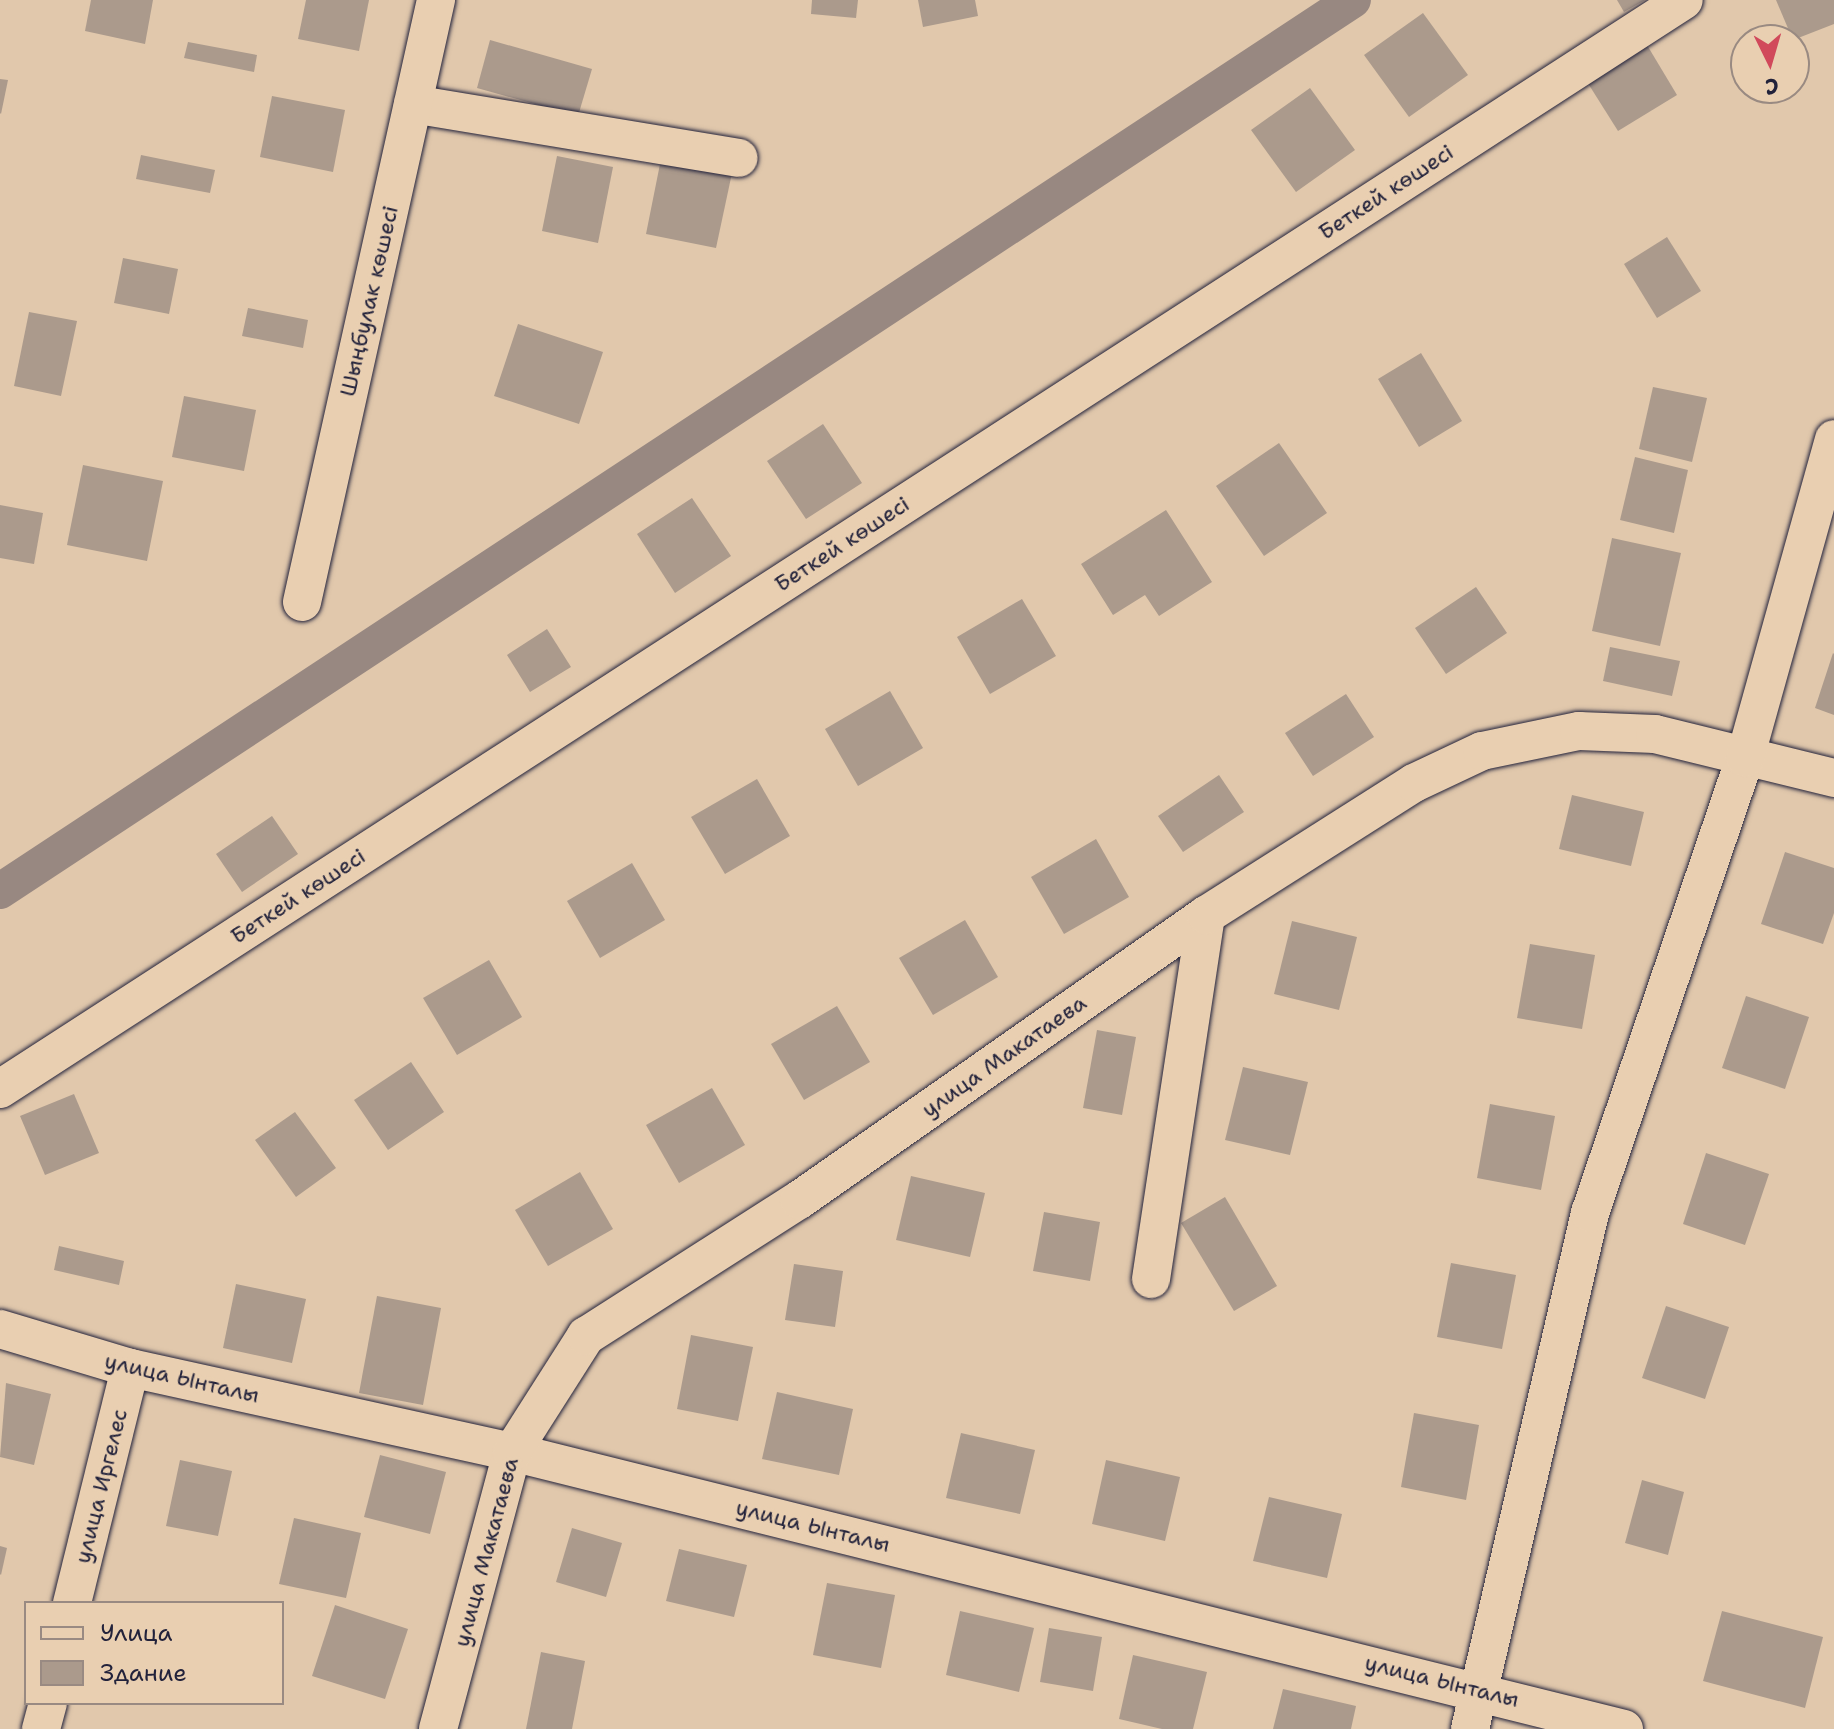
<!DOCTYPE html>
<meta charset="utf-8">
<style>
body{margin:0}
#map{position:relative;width:1834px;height:1729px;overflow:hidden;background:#e1c8ac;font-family:"Shantell Sans",sans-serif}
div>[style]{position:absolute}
.canal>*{height:36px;margin:-18px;padding:0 18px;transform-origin:18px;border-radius:18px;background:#988881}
.building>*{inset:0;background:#ab9a8c}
.roads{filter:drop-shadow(0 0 2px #22223b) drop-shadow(0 0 2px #22223b)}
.street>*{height:38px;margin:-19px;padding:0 19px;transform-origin:19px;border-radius:19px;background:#e9cfb1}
span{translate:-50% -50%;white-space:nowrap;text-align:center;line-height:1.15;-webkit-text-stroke:7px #e9cfb1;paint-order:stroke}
.street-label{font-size:22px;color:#22223b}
.legend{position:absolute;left:24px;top:1601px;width:260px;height:104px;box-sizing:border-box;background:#e9cfb1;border:2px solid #998a82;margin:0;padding:10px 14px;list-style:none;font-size:24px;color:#22223b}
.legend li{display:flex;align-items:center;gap:16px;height:40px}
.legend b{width:40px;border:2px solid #998a82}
.north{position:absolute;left:1730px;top:24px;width:80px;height:80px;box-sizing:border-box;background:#e9cfb1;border:2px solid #998a82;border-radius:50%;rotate:175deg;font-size:22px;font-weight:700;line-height:32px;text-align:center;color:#22223b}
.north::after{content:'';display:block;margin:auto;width:28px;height:36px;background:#d1495b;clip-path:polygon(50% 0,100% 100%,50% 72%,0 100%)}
</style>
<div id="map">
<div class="canal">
<i style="left:0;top:891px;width:1620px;rotate:-33.37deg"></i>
</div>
<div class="building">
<i style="clip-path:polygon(91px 0,153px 0,145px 44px,85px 31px)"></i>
<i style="clip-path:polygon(306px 0,369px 0,359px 51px,298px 39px)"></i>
<i style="clip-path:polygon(812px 0,858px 0,856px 18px,811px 14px)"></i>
<i style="clip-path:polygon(918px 0,975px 0,978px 16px,923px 27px)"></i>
<i style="clip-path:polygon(1617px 0,1645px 0,1624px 12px)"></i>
<i style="clip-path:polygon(1776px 0,1834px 0,1834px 24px,1793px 40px)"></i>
<i style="clip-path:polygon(1423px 13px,1468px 75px,1409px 117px,1364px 55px)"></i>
<i style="clip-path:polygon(490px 40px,592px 69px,578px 116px,477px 88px)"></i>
<i style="clip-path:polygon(1644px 40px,1677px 95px,1618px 131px,1584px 77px)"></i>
<i style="clip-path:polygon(188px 42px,257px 55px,254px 72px,184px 58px)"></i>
<i style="clip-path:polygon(0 79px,8px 80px,1px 114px,0 113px)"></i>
<i style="clip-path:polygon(1310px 88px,1355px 150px,1296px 192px,1251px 130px)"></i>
<i style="clip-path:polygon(272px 96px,345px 110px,333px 172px,260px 157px)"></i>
<i style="clip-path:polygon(141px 155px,215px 170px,210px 193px,136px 179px)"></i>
<i style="clip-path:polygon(557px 156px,613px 167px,598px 243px,542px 231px)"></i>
<i style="clip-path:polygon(661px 159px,732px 173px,716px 248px,646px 234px)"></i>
<i style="clip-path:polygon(1667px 237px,1701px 291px,1657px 318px,1624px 264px)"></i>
<i style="clip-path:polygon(123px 258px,178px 269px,169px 314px,114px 303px)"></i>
<i style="clip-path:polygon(248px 308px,308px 320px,303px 348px,242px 336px)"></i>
<i style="clip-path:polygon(29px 312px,77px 321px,61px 396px,14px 386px)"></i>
<i style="clip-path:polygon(518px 324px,603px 352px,579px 424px,494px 396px)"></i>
<i style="clip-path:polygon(1421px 353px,1462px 421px,1419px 447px,1378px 379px)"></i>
<i style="clip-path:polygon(1653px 387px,1707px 398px,1692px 462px,1639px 449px)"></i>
<i style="clip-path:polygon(184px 396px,256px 410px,244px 471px,172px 457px)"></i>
<i style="clip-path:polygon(823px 424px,862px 483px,806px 519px,767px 461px)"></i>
<i style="clip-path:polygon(1279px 443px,1327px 513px,1264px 556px,1216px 486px)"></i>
<i style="clip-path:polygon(1635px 457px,1688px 470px,1674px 533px,1620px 520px)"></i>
<i style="clip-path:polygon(83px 465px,163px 481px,147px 561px,67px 545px)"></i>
<i style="clip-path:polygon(692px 498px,731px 556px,675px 593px,637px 534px)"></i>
<i style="clip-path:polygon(0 505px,43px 513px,34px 564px,0 558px)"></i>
<i style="clip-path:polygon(1166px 510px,1212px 582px,1159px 616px,1145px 595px,1113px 615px,1081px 564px)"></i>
<i style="clip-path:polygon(1612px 538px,1681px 553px,1660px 646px,1592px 631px)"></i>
<i style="clip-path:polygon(1476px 587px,1507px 633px,1446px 674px,1415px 628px)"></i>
<i style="clip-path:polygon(1022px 599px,1056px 656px,990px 694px,957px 637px)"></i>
<i style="clip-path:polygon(547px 629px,571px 667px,530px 692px,507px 655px)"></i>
<i style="clip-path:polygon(1610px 647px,1680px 661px,1672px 696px,1603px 681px)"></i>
<i style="clip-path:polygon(1833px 653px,1834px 654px,1834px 715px,1815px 708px)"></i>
<i style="clip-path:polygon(890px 691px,923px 748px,858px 786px,825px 729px)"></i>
<i style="clip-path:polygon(1346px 694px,1374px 737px,1313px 776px,1285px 733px)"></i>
<i style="clip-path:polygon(1219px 775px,1244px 812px,1183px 852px,1158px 816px)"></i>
<i style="clip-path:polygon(757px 779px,790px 836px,725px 874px,691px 817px)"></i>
<i style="clip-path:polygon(1572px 795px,1644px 812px,1631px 866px,1559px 849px)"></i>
<i style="clip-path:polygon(272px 816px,298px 854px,242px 892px,216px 854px)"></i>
<i style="clip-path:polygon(1096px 839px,1129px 897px,1064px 934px,1031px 877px)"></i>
<i style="clip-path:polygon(1785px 852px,1834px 868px,1834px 913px,1823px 944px,1761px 924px)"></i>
<i style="clip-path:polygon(632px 863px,665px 920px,600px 958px,567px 901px)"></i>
<i style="clip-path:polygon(965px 920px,998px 977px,933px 1015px,899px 958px)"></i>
<i style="clip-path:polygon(1292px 921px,1357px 937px,1339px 1010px,1274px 994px)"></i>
<i style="clip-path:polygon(1530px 944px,1595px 955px,1582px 1029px,1517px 1018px)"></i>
<i style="clip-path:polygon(489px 960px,522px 1017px,457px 1055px,423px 998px)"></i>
<i style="clip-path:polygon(1746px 996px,1809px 1017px,1785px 1089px,1722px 1068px)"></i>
<i style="clip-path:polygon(837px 1006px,870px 1062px,804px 1100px,771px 1044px)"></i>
<i style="clip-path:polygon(1097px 1030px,1136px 1037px,1122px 1115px,1083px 1108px)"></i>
<i style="clip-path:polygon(411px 1062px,444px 1112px,388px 1150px,354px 1100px)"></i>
<i style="clip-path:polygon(1243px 1067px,1308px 1082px,1290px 1155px,1225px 1140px)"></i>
<i style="clip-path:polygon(712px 1088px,745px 1145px,679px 1183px,646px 1125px)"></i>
<i style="clip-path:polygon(74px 1094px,99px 1153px,45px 1175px,20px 1116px)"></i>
<i style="clip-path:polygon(1490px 1104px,1555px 1116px,1541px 1190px,1477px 1178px)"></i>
<i style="clip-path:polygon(295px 1112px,336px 1168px,296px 1197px,255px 1140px)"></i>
<i style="clip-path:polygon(1706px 1153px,1769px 1174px,1745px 1245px,1683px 1224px)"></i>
<i style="clip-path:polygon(580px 1172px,613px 1229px,548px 1266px,515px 1210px)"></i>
<i style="clip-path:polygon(911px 1176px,985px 1193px,970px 1257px,896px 1240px)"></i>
<i style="clip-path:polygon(1225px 1197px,1277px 1286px,1234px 1311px,1181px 1223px)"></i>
<i style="clip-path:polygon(1044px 1212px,1100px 1222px,1090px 1281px,1033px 1271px)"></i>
<i style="clip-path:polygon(59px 1246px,124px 1261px,119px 1285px,54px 1270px)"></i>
<i style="clip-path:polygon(1451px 1263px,1516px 1275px,1502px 1349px,1437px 1337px)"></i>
<i style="clip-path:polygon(794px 1264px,843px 1271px,835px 1327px,785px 1320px)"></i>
<i style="clip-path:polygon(236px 1284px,306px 1299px,292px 1363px,223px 1348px)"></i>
<i style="clip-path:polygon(377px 1296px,441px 1308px,423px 1405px,359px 1393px)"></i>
<i style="clip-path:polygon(1666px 1306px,1729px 1327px,1705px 1399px,1642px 1378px)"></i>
<i style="clip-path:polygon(691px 1335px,753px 1347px,738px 1421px,677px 1409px)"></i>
<i style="clip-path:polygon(6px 1383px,51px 1394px,34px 1465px,0 1457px)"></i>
<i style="clip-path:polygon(777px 1392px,853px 1409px,839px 1475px,762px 1459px)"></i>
<i style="clip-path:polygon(1414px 1413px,1479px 1425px,1466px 1500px,1401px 1487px)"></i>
<i style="clip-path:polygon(961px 1433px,1035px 1450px,1020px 1514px,946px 1498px)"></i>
<i style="clip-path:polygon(380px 1455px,446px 1472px,430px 1534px,364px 1517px)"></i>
<i style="clip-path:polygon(180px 1460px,232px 1471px,218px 1536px,166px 1526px)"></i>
<i style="clip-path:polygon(1106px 1460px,1180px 1477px,1165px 1541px,1092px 1524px)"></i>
<i style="clip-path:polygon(1642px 1480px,1684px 1492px,1668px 1555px,1625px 1543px)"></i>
<i style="clip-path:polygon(1269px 1497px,1342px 1514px,1327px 1578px,1253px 1561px)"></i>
<i style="clip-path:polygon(294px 1518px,361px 1533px,346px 1598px,279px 1584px)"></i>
<i style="clip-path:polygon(572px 1528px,622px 1543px,606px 1597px,556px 1582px)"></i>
<i style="clip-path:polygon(0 1546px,7px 1548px,1px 1575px,0 1574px)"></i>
<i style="clip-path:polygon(679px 1549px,747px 1565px,734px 1617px,666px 1601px)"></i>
<i style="clip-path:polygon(827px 1583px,895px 1595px,881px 1668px,813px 1655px)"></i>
<i style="clip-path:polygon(335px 1605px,408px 1629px,385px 1699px,312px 1676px)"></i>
<i style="clip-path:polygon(960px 1611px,1034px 1628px,1019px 1692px,946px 1675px)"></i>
<i style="clip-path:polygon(1722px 1611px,1823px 1637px,1805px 1708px,1703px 1681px)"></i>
<i style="clip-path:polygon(1049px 1628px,1102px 1637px,1093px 1691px,1040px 1682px)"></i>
<i style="clip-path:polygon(541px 1652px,585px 1661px,572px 1729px,526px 1729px)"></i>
<i style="clip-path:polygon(1133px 1655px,1207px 1672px,1193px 1729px,1162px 1729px,1119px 1719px)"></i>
<i style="clip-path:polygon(1283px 1689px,1356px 1706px,1351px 1729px,1273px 1729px)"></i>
</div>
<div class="roads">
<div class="street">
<i style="left:413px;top:104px;width:330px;rotate:9.4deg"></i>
<i style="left:302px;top:602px;width:617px;rotate:-77.45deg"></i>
<i style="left:0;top:1089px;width:2005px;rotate:-32.89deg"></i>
<i style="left:1151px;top:1279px;width:368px;rotate:-81.4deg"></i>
<i style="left:0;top:1329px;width:136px;rotate:16.7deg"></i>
<i style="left:130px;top:1368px;width:391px;rotate:12.4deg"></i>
<i style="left:512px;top:1452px;width:1146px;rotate:13.99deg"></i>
<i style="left:72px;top:1603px;width:242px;rotate:-76.1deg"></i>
<i style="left:41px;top:1729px;width:27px;rotate:-75deg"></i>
<i style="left:438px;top:1729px;width:287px;rotate:-75deg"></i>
<i style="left:512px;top:1452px;width:138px;rotate:-57.5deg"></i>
<i style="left:586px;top:1336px;width:253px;rotate:-32.6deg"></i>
<i style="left:799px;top:1200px;width:497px;rotate:-35deg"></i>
<i style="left:1206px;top:915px;width:246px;rotate:-32.4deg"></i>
<i style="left:1414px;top:783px;width:75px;rotate:-25.2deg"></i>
<i style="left:1482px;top:751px;width:99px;rotate:-11.7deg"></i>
<i style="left:1579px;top:731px;width:76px;rotate:2.3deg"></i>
<i style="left:1655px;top:734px;width:184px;rotate:13.8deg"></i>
<i style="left:1470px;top:1729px;width:530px;rotate:-76.91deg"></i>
<i style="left:1590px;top:1213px;width:481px;rotate:-71.2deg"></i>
<i style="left:1745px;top:758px;width:331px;rotate:-74.4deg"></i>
</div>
</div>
<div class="street-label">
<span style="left:1386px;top:192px;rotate:-33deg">Беткей көшесі</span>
<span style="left:369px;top:301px;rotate:-77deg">Шыңбулак көшесі</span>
<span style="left:842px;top:544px;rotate:-33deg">Беткей көшесі</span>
<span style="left:298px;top:896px;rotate:-33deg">Беткей көшесі</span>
<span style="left:1004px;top:1056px;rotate:-35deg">улица Макатаева</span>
<span style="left:182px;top:1378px;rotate:13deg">улица Ынталы</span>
<span style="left:101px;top:1486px;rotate:-76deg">улица Иргелес</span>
<span style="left:813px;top:1526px;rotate:14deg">улица Ынталы</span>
<span style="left:486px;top:1552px;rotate:-75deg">улица Макатаева</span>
<span style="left:1442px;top:1681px;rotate:14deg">улица Ынталы</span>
</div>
<ul class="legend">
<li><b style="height:10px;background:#e9cfb1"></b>Улица</li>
<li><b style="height:22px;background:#ab9a8c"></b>Здание</li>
</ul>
<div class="north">С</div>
</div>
